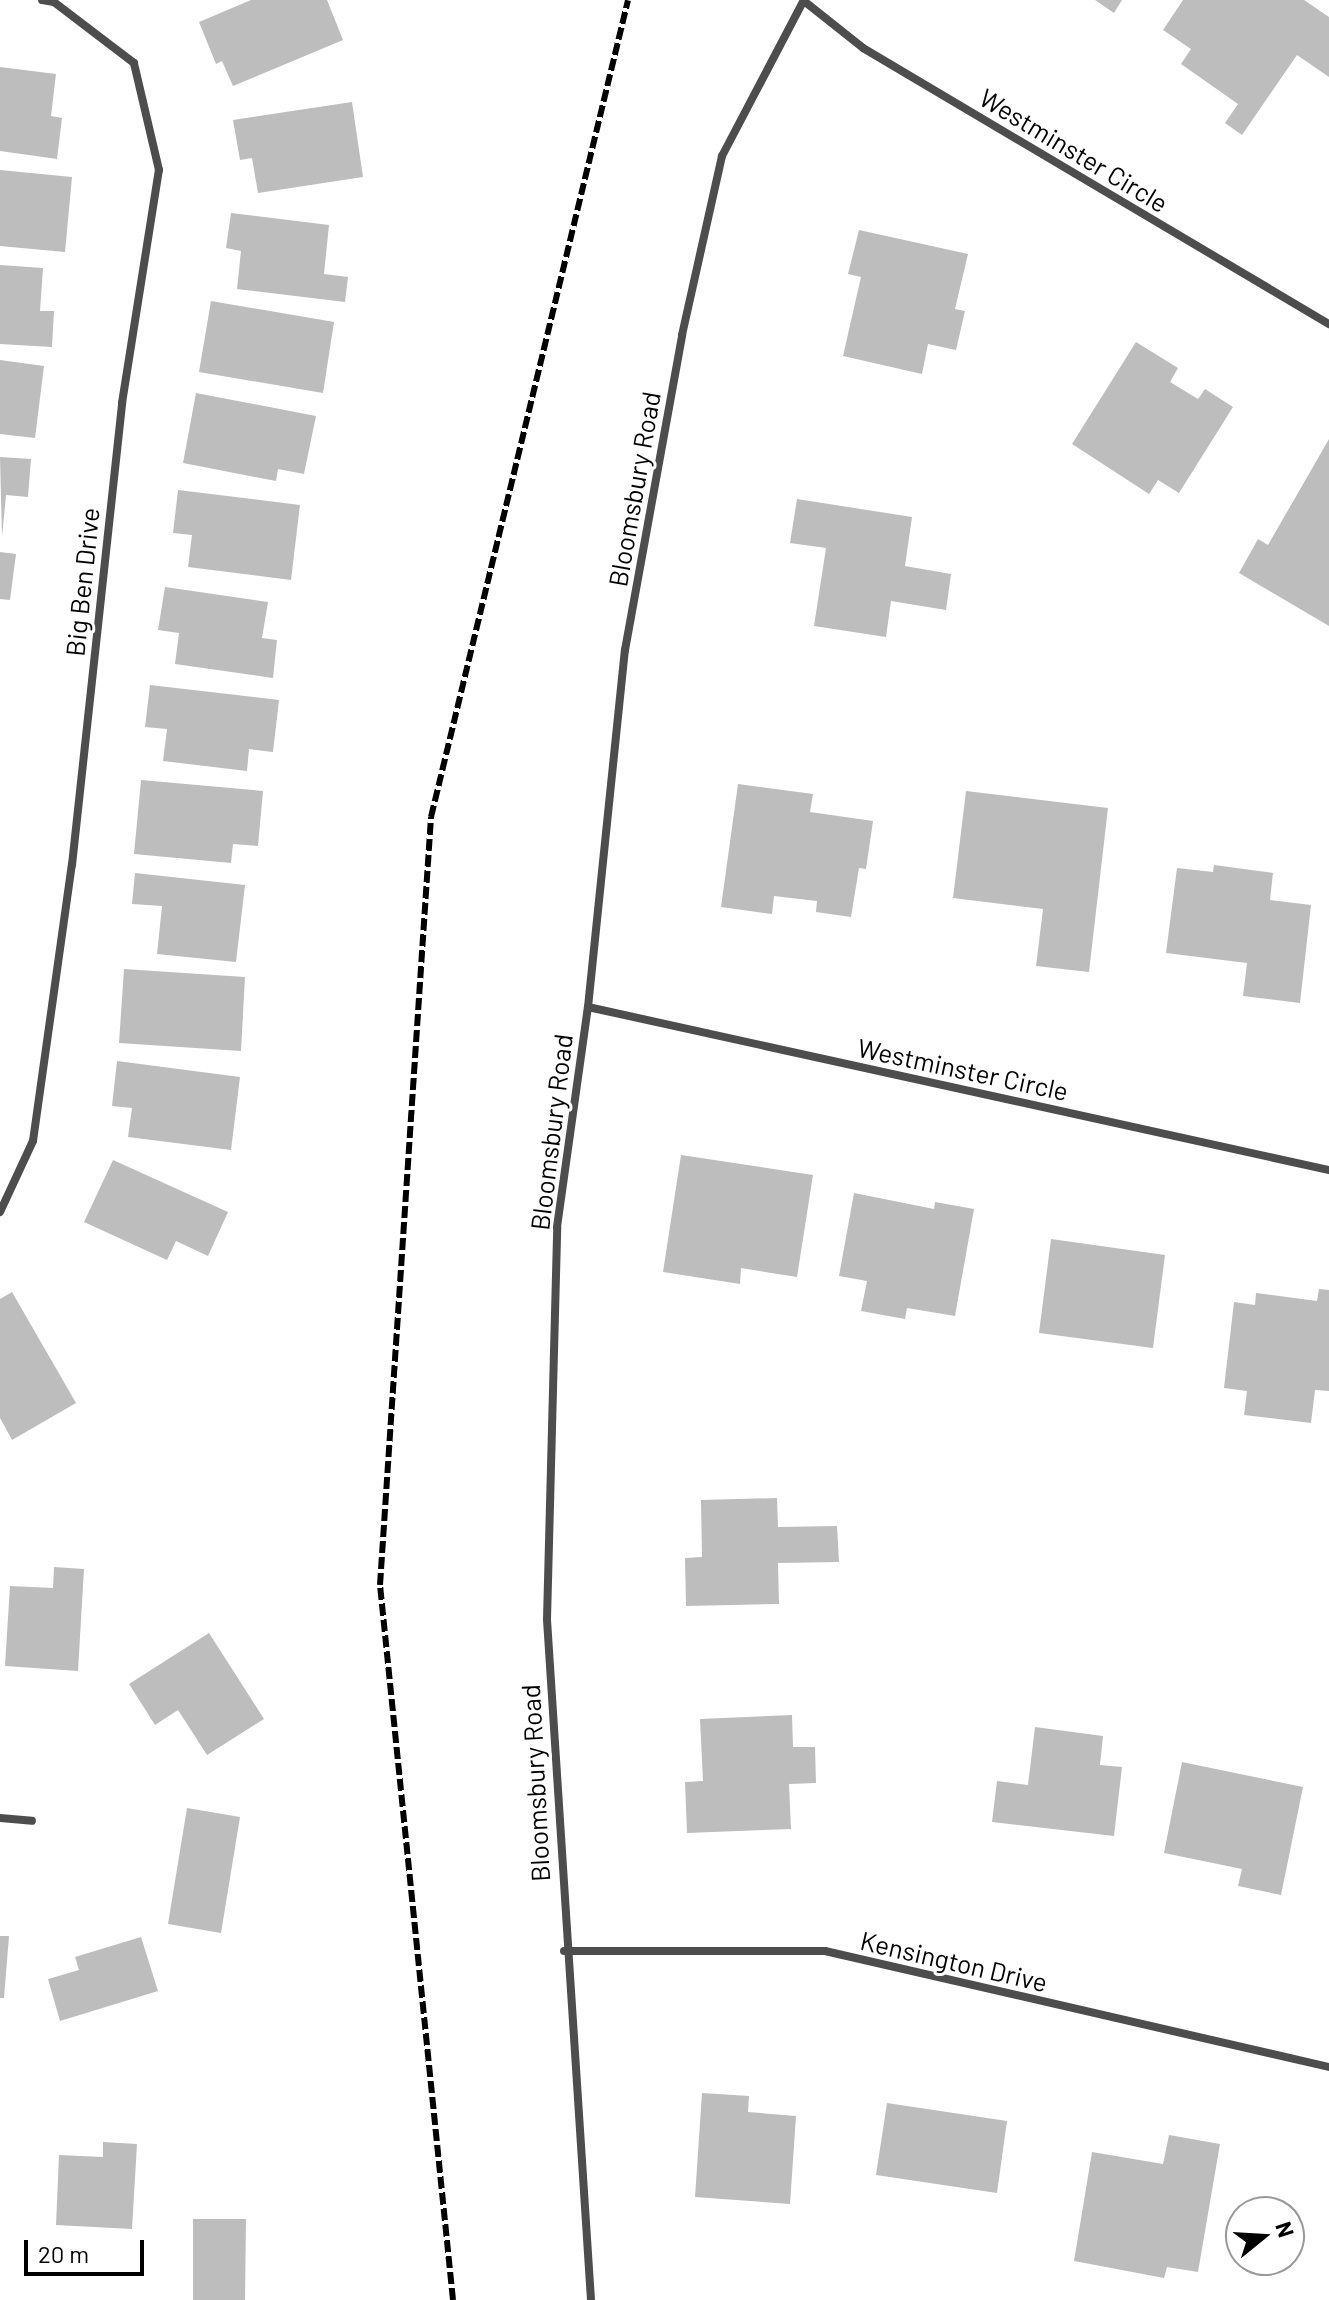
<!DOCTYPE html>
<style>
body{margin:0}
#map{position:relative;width:1329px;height:2300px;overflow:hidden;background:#fff;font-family:Barlow,sans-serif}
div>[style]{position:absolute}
.building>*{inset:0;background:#bdbdbd}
.minor>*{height:8px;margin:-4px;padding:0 4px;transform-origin:4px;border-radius:4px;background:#4d4d4d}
.rail>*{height:6px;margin-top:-3px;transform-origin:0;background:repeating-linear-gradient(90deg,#000 0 12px,transparent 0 16px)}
span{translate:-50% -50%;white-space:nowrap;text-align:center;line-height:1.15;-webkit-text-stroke:6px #fff;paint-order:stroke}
.street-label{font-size:26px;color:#000}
.north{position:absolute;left:1225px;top:2196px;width:80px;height:80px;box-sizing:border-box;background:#fff;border:2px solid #999;border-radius:50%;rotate:72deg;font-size:22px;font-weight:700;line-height:32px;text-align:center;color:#000}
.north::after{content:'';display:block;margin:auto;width:28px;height:36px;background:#000;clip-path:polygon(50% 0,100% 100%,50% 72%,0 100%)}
.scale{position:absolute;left:24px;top:2240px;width:120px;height:36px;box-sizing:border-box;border:4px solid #000;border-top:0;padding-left:10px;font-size:24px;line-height:28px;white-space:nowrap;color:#000;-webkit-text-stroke:6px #fff;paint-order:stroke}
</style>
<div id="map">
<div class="building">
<i style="clip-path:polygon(251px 0,327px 0,343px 40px,233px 86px,222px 61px,216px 64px,199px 22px)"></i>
<i style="clip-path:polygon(1095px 0,1122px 0,1114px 13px)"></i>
<i style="clip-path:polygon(1183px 0,1304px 0,1329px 17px,1329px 77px,1297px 55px,1242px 135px,1225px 123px,1238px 104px,1181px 64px,1191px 49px,1163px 30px)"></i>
<i style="clip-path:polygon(0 67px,56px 74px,51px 116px,62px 118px,57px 159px,0 151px)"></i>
<i style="clip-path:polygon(352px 102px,363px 177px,258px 193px,252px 158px,240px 160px,233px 120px)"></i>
<i style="clip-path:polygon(0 170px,72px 177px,65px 252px,0 246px)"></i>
<i style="clip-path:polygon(231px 213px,329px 225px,324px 274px,348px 277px,345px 302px,237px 289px,241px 251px,226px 248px)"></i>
<i style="clip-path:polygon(859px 230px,968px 254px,955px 309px,965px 311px,956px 350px,928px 344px,922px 374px,843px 356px,861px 277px,848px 274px)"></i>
<i style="clip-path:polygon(0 265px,43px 268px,40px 311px,54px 311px,52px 347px,0 344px)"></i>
<i style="clip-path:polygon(211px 301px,334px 322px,323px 393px,199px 372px)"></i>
<i style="clip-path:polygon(1136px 342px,1178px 368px,1170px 382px,1198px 399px,1205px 389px,1233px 407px,1179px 493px,1158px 480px,1149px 494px,1072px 444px)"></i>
<i style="clip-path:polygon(0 360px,44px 366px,35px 438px,0 434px)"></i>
<i style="clip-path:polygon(196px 393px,316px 416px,304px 474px,278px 469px,276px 481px,183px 463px)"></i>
<i style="clip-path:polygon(1329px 439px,1329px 626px,1239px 573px,1258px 539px,1268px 545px)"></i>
<i style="clip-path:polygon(0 457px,31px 459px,28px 497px,6px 495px,2px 537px)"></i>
<i style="clip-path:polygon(178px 490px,300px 505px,291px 580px,188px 567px,192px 535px,173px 533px)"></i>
<i style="clip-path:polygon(797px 499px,912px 517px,905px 566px,951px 574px,946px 610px,891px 601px,886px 637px,814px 626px,826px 548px,790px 543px)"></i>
<i style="clip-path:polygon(0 552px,16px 554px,10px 600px,0 599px)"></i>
<i style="clip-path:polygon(165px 587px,268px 602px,262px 638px,277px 640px,273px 678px,175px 664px,179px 633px,158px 630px)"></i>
<i style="clip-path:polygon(150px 685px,279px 700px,273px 752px,249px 749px,247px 771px,163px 761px,167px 729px,145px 727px)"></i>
<i style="clip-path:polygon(141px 780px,263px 791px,258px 846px,233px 844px,231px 863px,134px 854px)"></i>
<i style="clip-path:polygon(738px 784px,813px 794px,810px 812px,873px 821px,866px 869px,859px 868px,851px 917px,816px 912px,817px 901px,774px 896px,772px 914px,721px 907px)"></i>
<i style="clip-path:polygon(966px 791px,1108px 808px,1089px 972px,1036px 966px,1043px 909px,953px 898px)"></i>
<i style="clip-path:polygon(1214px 865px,1273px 873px,1270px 900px,1311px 905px,1300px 1003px,1243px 996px,1247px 963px,1166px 953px,1177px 868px,1213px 872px)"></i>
<i style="clip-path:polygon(135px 873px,245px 885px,236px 962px,157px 954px,162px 906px,132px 904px)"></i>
<i style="clip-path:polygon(124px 969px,245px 977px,241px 1051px,119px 1043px)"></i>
<i style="clip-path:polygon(117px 1061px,240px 1077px,231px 1150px,128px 1137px,132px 1108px,112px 1106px)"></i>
<i style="clip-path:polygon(681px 1155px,813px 1175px,797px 1277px,741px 1268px,740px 1284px,663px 1272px)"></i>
<i style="clip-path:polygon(113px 1160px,228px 1212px,208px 1256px,176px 1241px,167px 1260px,84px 1222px)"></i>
<i style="clip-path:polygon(854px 1193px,934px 1209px,935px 1202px,974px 1209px,955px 1316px,907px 1308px,905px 1319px,861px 1311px,867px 1281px,839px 1276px)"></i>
<i style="clip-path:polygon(1051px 1239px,1165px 1255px,1153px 1348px,1039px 1333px)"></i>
<i style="clip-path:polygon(1319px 1289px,1329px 1290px,1329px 1391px,1315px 1390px,1311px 1423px,1244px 1415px,1247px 1391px,1224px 1388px,1234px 1302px,1255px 1305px,1256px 1293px,1317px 1301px)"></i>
<i style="clip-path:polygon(12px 1292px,76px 1403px,12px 1440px,0 1418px,0 1299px)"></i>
<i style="clip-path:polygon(777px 1498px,778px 1527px,837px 1526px,839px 1562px,778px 1563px,779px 1604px,686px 1606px,685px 1558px,702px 1557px,701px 1500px)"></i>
<i style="clip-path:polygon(54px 1567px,84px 1569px,78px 1671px,5px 1666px,10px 1586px,53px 1588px)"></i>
<i style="clip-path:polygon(209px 1633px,264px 1719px,207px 1755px,178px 1710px,155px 1725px,129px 1684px)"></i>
<i style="clip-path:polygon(792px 1715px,793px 1747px,815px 1747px,816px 1783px,789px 1784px,791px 1829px,687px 1833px,685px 1782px,703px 1781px,700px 1719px)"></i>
<i style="clip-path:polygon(1035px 1727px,1103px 1736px,1100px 1765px,1122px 1767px,1114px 1836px,992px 1822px,997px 1781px,1028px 1785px)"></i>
<i style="clip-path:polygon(1182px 1762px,1303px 1787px,1281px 1895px,1238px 1886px,1242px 1869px,1164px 1853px)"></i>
<i style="clip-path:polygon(187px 1808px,240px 1817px,221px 1933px,168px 1924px)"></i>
<i style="clip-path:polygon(0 1936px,9px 1936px,4px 1998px,0 1998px)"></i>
<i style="clip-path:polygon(141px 1937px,158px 1991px,60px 2021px,48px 1979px,79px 1970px,75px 1957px)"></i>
<i style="clip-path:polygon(702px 2093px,749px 2096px,748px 2112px,796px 2116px,790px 2204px,695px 2197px)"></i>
<i style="clip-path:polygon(887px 2103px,1007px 2121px,997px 2193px,876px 2175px)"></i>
<i style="clip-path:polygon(1169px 2135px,1220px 2144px,1198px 2272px,1167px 2267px,1164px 2278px,1074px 2261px,1092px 2152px,1163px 2164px)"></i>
<i style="clip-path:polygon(103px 2142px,137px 2144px,132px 2229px,56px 2225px,59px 2155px,103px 2157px)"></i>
<i style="clip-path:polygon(193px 2219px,246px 2219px,245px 2300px,193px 2300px)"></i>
</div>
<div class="minor">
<i style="left:804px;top:1px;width:75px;rotate:38.5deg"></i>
<i style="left:863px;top:48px;width:542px;rotate:30.64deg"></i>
<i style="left:588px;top:1007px;width:759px;rotate:12.41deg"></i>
<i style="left:0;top:1212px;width:78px;rotate:-65.1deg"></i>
<i style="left:33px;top:1141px;width:279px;rotate:-82deg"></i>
<i style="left:72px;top:865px;width:465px;rotate:-83.8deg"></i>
<i style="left:122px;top:403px;width:236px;rotate:-81deg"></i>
<i style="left:159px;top:170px;width:110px;rotate:-103.2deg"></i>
<i style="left:134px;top:63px;width:101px;rotate:-142.7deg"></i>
<i style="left:54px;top:2px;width:12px;rotate:-171deg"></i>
<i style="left:0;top:1818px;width:32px;rotate:5deg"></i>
<i style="left:564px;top:1951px;width:261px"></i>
<i style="left:825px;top:1951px;width:517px;rotate:12.96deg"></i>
<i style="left:591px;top:2300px;width:682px;rotate:-93.7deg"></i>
<i style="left:547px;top:1619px;width:392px;rotate:-88.5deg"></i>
<i style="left:557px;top:1227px;width:222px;rotate:-82deg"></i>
<i style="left:588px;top:1007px;width:359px;rotate:-84.1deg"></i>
<i style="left:625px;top:650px;width:320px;rotate:-79.7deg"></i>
<i style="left:682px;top:335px;width:183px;rotate:-77.4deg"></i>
<i style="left:722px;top:156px;width:176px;rotate:-62.3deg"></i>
</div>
<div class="rail">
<i style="left:453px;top:2300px;width:719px;rotate:-95.83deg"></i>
<i style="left:380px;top:1585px;width:770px;rotate:-86.2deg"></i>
<i style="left:431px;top:817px;width:840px;rotate:-76.44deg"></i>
</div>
<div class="street-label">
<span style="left:1074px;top:150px;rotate:31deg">Westminster Circle</span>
<span style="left:634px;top:489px;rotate:-80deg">Bloomsbury Road</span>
<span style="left:82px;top:582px;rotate:-84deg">Big Ben Drive</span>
<span style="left:963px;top:1069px;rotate:12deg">Westminster Circle</span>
<span style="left:551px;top:1132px;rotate:-83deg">Bloomsbury Road</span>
<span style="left:535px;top:1783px;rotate:-93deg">Bloomsbury Road</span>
<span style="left:954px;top:1961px;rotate:13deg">Kensington Drive</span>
</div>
<div class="north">N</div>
<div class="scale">20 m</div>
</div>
